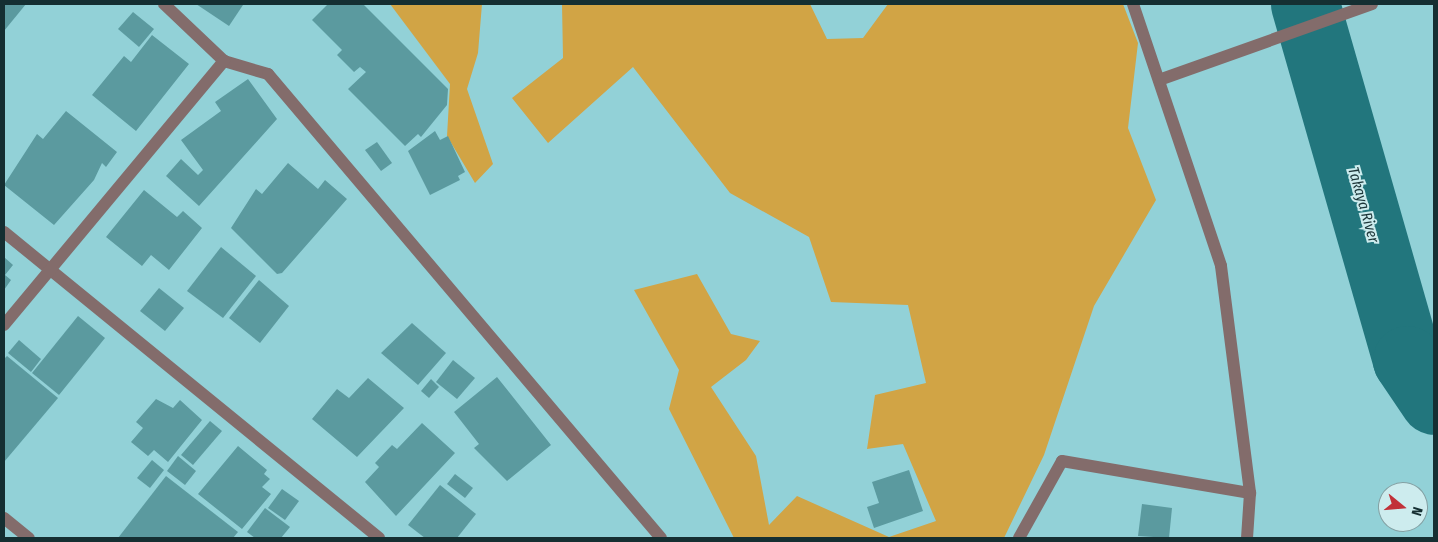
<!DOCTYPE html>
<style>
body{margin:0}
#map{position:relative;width:1438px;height:542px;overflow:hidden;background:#92d1d7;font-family:"Fira Sans Condensed",sans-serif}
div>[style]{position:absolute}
.green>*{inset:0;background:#d1a445}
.river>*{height:69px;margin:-34.5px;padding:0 34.5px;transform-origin:34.5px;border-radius:34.5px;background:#22767d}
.building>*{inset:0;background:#5b9a9f}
.minor>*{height:12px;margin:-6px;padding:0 6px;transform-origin:6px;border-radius:6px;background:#836c6b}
span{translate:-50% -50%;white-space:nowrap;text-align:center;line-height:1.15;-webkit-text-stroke:4px #cdecee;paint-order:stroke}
.water-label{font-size:15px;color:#1d3639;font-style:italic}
.frame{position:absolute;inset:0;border:5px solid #152f32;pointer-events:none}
.north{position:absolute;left:1378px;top:482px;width:50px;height:50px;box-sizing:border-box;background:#cdecee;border:1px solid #83a0a3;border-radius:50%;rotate:107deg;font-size:14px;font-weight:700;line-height:20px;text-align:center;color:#152f32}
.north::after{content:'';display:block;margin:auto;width:18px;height:22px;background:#c13139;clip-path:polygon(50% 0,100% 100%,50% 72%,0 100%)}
</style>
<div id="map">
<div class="green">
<i style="clip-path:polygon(390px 4px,482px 4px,478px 53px,467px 89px,493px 164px,475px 183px,447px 136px,450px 84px)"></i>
<i style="clip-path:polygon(562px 4px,810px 4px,827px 39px,863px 38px,888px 4px,1123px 4px,1138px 43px,1128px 128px,1156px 200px,1094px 306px,1044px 455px,1004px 538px,734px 538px,669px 409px,679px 370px,634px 290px,697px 274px,731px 334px,760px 341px,746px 360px,711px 387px,756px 456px,769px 525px,797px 496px,889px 537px,936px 521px,903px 444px,867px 449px,875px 395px,926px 383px,908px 305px,831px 302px,809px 237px,730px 193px,633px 67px,548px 143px,512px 98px,563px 58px)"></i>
</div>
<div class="river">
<i style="left:1305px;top:4px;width:370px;rotate:74deg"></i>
<i style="left:1407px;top:360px;width:48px;rotate:56deg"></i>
</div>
<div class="building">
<i style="clip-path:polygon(4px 4px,26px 4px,4px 31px)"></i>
<i style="clip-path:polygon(196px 4px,241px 4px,243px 5px,229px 26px)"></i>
<i style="clip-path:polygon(328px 4px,363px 4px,448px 89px,447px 105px,421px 137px,418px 134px,405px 146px,348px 89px,366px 72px,360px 67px,354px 72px,337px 55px,342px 50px,312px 20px)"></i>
<i style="clip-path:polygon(133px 12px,154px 29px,139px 47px,118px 29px)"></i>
<i style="clip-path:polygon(152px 35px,189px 64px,136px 131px,92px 95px,124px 56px,131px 62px)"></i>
<i style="clip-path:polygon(248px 79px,277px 119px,199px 206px,166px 176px,181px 159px,198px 175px,203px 170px,181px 140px,221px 111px,215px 102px)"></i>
<i style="clip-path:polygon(66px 111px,117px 152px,106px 167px,102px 163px,94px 180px,54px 225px,4px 185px,37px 134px,43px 139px)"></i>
<i style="clip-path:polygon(435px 131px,440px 140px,448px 136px,465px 172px,458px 176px,460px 180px,430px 195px,408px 151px)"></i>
<i style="clip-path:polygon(377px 142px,392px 163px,381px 171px,365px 150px)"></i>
<i style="clip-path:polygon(288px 163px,318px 189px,325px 180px,347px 199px,282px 273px,277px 274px,231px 228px,256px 189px,262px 194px)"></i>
<i style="clip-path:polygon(144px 190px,177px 217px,183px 211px,202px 228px,169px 270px,151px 255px,142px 266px,106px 237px)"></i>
<i style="clip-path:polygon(221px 247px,256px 276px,223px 318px,187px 291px)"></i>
<i style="clip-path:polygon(4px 257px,13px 265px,5px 275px,11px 280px,4px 290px)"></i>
<i style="clip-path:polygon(259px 280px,289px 306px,260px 343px,229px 318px)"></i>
<i style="clip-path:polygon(159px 288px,184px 308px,165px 331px,140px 311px)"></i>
<i style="clip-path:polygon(78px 316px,105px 338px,59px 395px,32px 373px)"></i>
<i style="clip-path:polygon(412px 323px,446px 353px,418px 385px,381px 353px)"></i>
<i style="clip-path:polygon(19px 340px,41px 359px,31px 372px,8px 353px)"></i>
<i style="clip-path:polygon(7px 356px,58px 398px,4px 462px,4px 359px)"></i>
<i style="clip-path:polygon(453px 360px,475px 378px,457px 399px,436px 382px)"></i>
<i style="clip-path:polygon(497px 377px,551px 445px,507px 481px,474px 448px,479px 444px,454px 412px)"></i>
<i style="clip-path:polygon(368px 378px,404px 408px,357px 457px,312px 419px,337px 389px,349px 398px)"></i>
<i style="clip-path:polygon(431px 379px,439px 387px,429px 398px,421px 391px)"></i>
<i style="clip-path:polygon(156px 399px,173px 408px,180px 400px,202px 420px,168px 462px,154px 450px,148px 456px,131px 442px,143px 428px,136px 422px)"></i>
<i style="clip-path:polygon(210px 421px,222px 431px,193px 465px,181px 455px)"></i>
<i style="clip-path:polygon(422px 423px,455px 453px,396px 516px,365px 482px,379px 467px,375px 463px,392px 445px,397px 449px)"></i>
<i style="clip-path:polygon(238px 446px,267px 470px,264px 474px,270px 479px,262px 487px,271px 494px,242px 529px,198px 494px)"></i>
<i style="clip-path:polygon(178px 456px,196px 471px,185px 485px,167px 471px)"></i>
<i style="clip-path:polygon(152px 460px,164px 470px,150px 488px,137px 478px)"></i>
<i style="clip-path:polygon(909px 470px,923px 511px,874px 528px,867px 507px,879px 503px,872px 482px)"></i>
<i style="clip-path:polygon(455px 474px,473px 488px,465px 498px,447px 484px)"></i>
<i style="clip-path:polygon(166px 476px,238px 532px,233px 538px,118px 538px)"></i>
<i style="clip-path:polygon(440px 485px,476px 514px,457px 538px,425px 538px,408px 525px)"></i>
<i style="clip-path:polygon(282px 489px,299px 501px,285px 520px,268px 508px)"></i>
<i style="clip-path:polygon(1142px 504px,1172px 508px,1169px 538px,1138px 536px)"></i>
<i style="clip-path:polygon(265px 508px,290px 527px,281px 538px,255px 538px,247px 532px)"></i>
</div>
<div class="minor">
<i style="left:164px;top:4px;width:83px;rotate:43.5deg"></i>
<i style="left:224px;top:61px;width:46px;rotate:16.5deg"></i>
<i style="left:268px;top:74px;width:608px;rotate:49.74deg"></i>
<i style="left:1133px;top:4px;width:276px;rotate:71.4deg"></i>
<i style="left:1221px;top:266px;width:229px;rotate:82.7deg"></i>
<i style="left:1250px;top:493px;width:45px;rotate:93.8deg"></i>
<i style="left:1159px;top:80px;width:226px;rotate:-19.6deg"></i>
<i style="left:4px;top:232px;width:484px;rotate:39.2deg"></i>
<i style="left:4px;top:325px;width:344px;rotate:-50.2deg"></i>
<i style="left:4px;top:518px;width:32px;rotate:39deg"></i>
<i style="left:1019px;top:538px;width:88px;rotate:-60.8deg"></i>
<i style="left:1062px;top:461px;width:191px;rotate:9.7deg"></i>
</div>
<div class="water-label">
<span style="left:1363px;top:205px;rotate:74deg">Takaya River</span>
</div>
<div class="frame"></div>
<div class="north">N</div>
</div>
